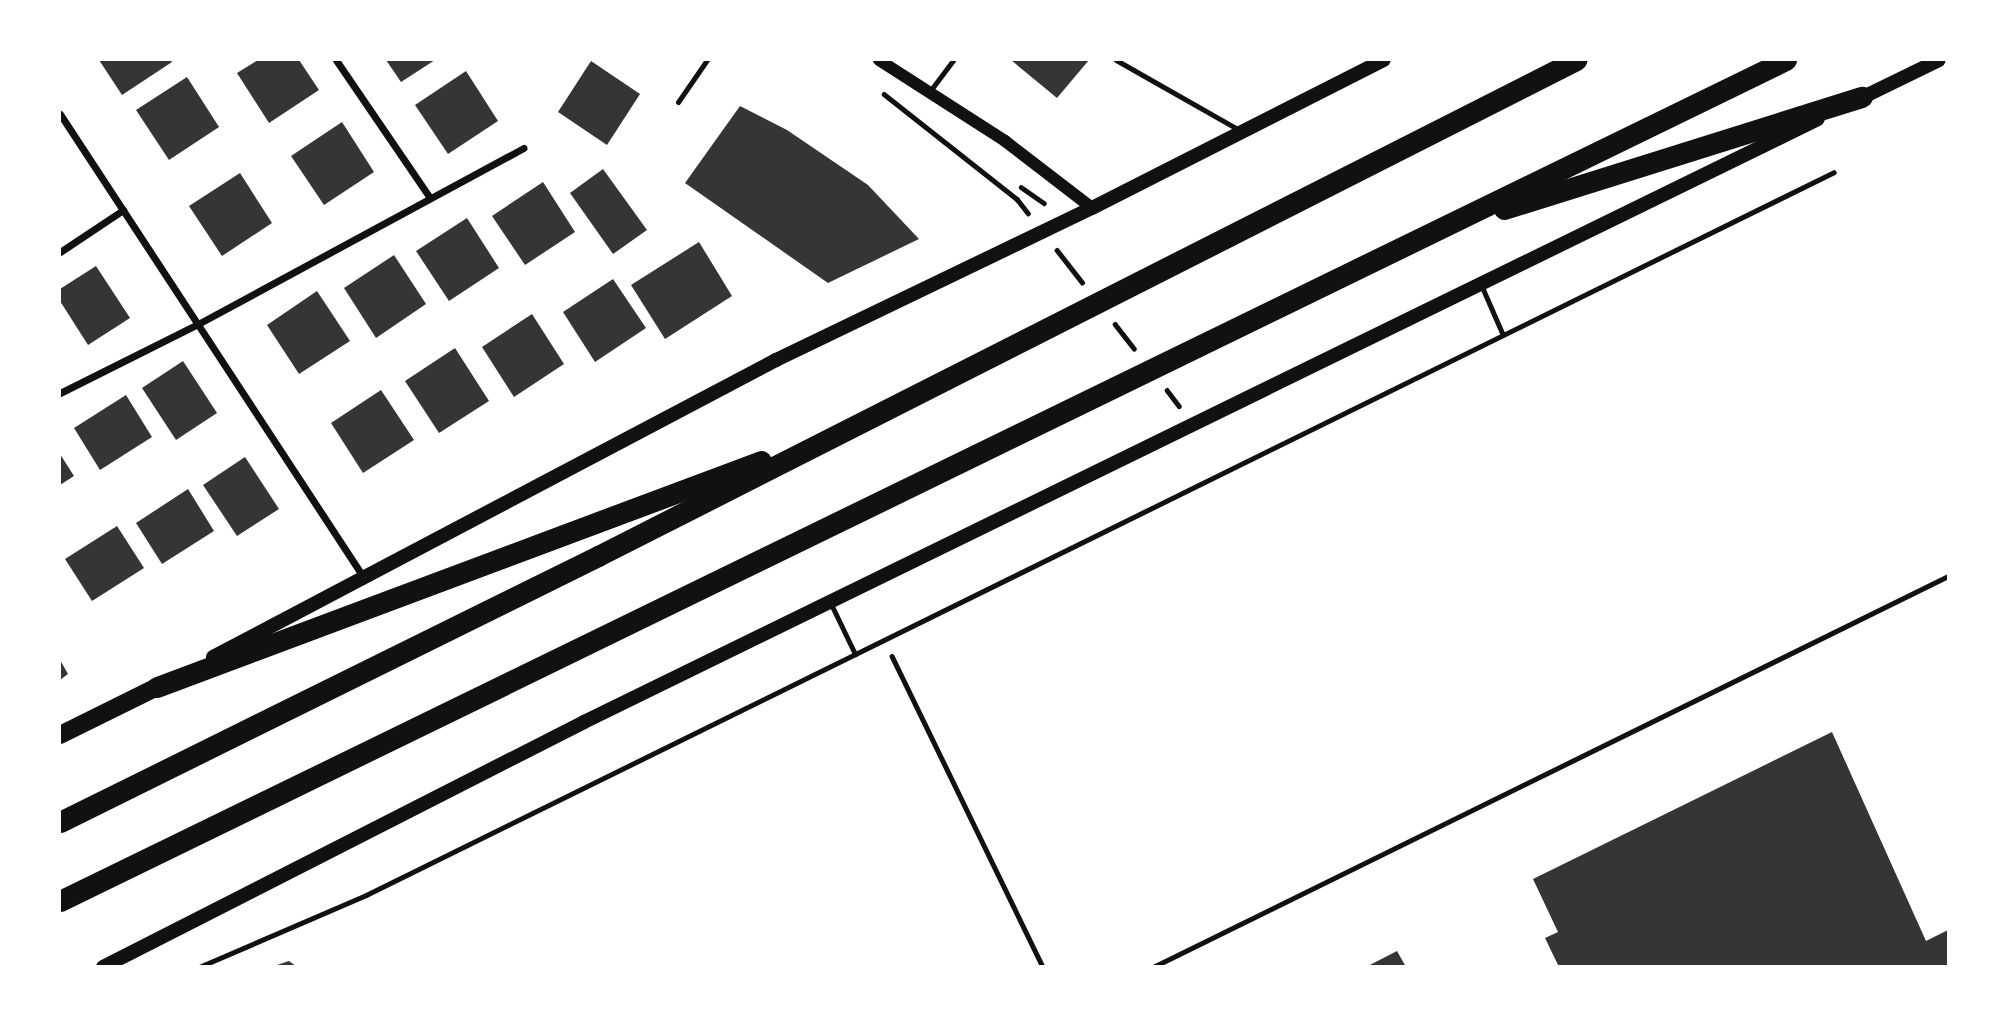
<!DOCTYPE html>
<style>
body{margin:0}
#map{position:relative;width:2008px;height:1026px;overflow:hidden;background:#fff;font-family:Montserrat,sans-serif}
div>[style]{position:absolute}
.building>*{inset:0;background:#353535}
.path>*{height:4.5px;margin:-2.25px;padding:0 2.25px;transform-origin:2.25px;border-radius:2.25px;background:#111}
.service>*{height:5px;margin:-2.5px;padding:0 2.5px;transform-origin:2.5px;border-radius:2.5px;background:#111}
.minor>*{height:7px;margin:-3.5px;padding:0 3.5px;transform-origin:3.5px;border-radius:3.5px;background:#111}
.tertiary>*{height:12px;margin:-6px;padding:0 6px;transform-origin:6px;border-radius:6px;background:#111}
.secondary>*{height:14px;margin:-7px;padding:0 7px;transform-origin:7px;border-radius:7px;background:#111}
.primary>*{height:18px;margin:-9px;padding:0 9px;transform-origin:9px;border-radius:9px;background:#111}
.motorway>*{height:21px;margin:-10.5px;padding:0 10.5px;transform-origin:10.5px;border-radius:10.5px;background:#111}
span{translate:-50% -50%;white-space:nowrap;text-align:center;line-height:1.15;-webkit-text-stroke:7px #fff;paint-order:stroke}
.frame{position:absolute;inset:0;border:61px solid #fff;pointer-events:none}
</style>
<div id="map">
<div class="building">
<i style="clip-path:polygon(99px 60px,171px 60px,172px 62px,122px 95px)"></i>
<i style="clip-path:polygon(258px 60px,299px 60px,319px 90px,269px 123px,237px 73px)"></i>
<i style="clip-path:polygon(386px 60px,435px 60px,401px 82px)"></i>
<i style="clip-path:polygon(1011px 60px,1089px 60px,1057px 98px)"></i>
<i style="clip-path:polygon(591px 61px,640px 94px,607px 145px,558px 112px)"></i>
<i style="clip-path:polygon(466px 71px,498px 121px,448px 154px,415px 105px)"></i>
<i style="clip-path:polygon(187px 77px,219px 127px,169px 160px,136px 110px)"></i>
<i style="clip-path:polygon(740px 106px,787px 130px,868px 185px,919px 239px,828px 283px,685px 183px)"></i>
<i style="clip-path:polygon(342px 122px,374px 172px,324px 205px,291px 156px)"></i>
<i style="clip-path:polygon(603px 169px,647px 230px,613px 254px,570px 193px)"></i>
<i style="clip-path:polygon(240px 173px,272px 223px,222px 256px,189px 206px)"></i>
<i style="clip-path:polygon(543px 182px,575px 232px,525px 265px,492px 216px)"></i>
<i style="clip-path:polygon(467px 218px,499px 268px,449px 301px,416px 251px)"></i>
<i style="clip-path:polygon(699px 242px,732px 296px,665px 339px,631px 285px)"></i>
<i style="clip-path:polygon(394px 255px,426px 304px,376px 338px,344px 288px)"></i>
<i style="clip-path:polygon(96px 266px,130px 318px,88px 345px,60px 301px,60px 289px)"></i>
<i style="clip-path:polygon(613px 279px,646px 328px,595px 362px,563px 312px)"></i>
<i style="clip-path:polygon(317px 291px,350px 341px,299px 374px,267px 325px)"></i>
<i style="clip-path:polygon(532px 314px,564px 364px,514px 397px,482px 347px)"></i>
<i style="clip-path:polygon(455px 348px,489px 401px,439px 433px,405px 381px)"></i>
<i style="clip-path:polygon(183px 361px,217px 413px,176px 440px,142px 388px)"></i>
<i style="clip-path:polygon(381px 390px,414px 440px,363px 473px,331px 423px)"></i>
<i style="clip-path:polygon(126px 395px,152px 437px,100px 470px,74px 428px)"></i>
<i style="clip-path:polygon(60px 454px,74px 476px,60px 485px)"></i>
<i style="clip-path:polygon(245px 457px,279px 509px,237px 536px,203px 485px)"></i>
<i style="clip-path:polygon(188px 489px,214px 531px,162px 564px,136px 523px)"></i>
<i style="clip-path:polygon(117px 526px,144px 568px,92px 601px,65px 559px)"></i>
<i style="clip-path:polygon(60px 660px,68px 674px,60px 680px)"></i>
<i style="clip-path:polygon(1832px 732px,1926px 941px,1948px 930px,1948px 967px,1559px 967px,1545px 938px,1558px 932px,1533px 879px)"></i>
<i style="clip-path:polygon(1397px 951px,1406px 967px,1366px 967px)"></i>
<i style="clip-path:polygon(289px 961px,297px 967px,274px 967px,274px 966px)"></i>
</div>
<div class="path">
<i style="left:884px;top:94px;width:169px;rotate:38.3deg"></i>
<i style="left:1017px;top:199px;width:18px;rotate:52deg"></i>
<i style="left:1021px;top:187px;width:28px;rotate:35deg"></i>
<i style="left:1057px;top:250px;width:41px;rotate:52deg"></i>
<i style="left:1115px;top:324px;width:31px;rotate:52deg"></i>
<i style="left:1167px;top:390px;width:20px;rotate:53deg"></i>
<i style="left:892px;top:656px;width:346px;rotate:64.1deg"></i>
</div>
<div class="service">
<i style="left:1116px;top:60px;width:142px;rotate:29.6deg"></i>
<i style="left:930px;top:91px;width:39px;rotate:-53deg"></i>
<i style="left:678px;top:102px;width:51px;rotate:-55.4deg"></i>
<i style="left:1482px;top:287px;width:52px;rotate:66.4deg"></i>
<i style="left:830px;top:602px;width:58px;rotate:64.3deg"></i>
<i style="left:199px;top:967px;width:182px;rotate:-23.3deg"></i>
<i style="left:366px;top:895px;width:1636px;rotate:-26.22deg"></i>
<i style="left:1153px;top:967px;width:886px;rotate:-26.19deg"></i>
</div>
<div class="minor">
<i style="left:336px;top:60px;width:167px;rotate:55.7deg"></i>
<i style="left:60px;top:114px;width:555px;rotate:56.77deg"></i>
<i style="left:60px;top:252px;width:76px;rotate:-33.7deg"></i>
<i style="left:60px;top:393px;width:154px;rotate:-26.6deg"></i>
<i style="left:198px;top:324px;width:370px;rotate:-28.4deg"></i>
</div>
<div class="tertiary">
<i style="left:879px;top:60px;width:150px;rotate:32.7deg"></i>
<i style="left:1005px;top:141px;width:110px;rotate:37.6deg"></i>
</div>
<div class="secondary">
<i style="left:1855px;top:101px;width:93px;rotate:-26deg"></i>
<i style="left:213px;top:657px;width:637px;rotate:-27.81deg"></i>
<i style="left:776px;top:360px;width:351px;rotate:-25.7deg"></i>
<i style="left:1092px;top:208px;width:327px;rotate:-26.9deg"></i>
<i style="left:103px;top:967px;width:540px;rotate:-26.99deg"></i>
<i style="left:584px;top:722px;width:1373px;rotate:-26.04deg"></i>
</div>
<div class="primary">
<i style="left:60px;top:735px;width:108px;rotate:-26.3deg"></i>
</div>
<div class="motorway">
<i style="left:1504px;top:209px;width:375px;rotate:-17.4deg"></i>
<i style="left:157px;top:687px;width:645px;rotate:-20.51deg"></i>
<i style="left:60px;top:822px;width:600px;rotate:-26.31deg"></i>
<i style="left:598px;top:556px;width:1097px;rotate:-26.89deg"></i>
<i style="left:60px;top:901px;width:1920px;rotate:-25.98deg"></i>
</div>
<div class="frame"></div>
</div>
